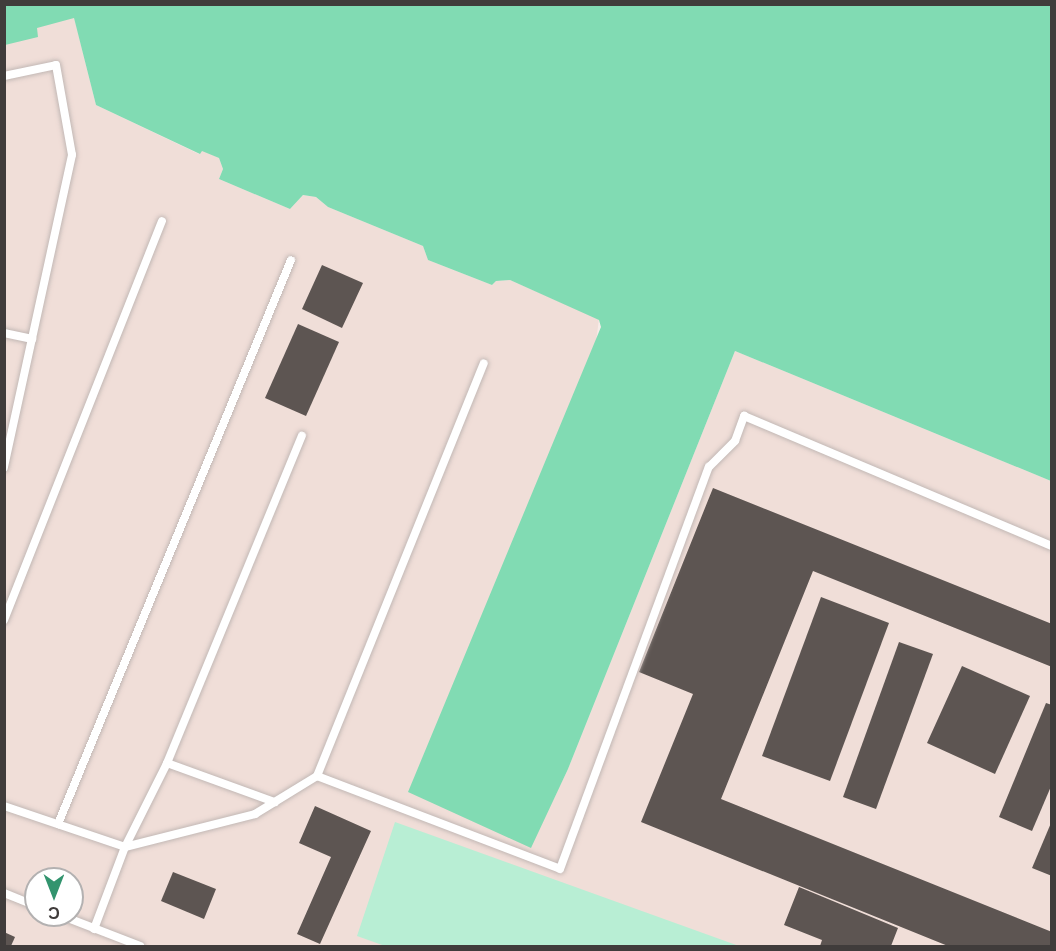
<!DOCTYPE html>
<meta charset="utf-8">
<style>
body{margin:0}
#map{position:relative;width:1056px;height:951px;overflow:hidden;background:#f7ece9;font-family:Barlow,sans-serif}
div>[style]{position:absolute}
.built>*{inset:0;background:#f0ded8}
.green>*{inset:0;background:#b8eed4}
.water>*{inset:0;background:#81dbb3}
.building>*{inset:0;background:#5d5552}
.roads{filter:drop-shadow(0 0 2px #c2b8b5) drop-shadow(0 0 2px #c2b8b5)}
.lane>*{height:8px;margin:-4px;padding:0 4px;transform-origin:4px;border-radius:4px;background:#fff}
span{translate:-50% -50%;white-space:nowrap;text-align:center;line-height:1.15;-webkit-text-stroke:6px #fff;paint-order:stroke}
.frame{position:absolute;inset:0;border:6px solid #403c3b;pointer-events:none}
.north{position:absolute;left:24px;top:867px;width:60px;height:60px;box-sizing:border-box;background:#fff;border:2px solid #b3b1b1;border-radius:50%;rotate:180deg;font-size:16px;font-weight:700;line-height:24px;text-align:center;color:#403c3b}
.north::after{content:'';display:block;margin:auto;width:21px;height:27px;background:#32946e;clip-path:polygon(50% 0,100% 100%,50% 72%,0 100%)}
</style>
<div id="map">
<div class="built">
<i style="clip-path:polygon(evenodd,5px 5px,71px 5px,96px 105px,199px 154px,202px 150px,219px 158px,223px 169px,219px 179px,290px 209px,303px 195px,316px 197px,328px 207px,423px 246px,428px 260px,492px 285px,496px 281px,510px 280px,599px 319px,530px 848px,568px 769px,735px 351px,1051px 481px,1051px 946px,5px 946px,5px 5px,36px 879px,72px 879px,72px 915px,36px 915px,36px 879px)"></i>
</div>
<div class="green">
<i style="clip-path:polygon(395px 822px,739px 946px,385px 946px,357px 936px)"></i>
</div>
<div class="water">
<i style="clip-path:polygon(4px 5px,1051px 5px,1051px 481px,735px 351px,568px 769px,531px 848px,408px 792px,601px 327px,599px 320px,510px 280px,496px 281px,492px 285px,428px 260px,423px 246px,328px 207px,316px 197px,303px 195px,290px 209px,219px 179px,223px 169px,219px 158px,202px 151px,200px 154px,96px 105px,74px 18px,37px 28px,38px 37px,5px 45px)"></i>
</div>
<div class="building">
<i style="clip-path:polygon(322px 265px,363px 283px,342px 328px,302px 309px)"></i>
<i style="clip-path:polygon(298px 324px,339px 342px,306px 416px,265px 398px)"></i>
<i style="clip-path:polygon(713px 488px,1052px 624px,1052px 667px,813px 571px,721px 799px,1052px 932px,1052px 946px,948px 946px,641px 822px,693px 694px,639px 672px)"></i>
<i style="clip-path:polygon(821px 597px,889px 623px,830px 781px,762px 756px)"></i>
<i style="clip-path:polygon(899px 642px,933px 654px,876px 809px,843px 797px)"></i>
<i style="clip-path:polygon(962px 666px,1030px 696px,995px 774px,927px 743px)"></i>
<i style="clip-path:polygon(1046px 703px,1052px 705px,1052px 784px,1032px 831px,999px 817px)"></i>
<i style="clip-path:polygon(315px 806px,371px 831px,320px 944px,297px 934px,331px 857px,299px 843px)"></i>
<i style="clip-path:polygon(1051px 823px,1052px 823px,1052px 876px,1032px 868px)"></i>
<i style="clip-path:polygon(173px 872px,216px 889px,204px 919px,161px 901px)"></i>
<i style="clip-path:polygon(799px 887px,898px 928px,891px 946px,820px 946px,822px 940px,784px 925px)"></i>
<i style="clip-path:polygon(4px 932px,15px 937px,11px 946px,4px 946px)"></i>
</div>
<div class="roads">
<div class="lane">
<i style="left:4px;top:76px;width:53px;rotate:-11.9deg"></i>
<i style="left:56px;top:65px;width:91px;rotate:79.9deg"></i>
<i style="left:72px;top:155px;width:320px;rotate:102.3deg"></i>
<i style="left:4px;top:333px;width:29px;rotate:12deg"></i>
<i style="left:4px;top:620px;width:429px;rotate:-68.4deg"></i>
<i style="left:167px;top:763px;width:354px;rotate:-67.6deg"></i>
<i style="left:317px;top:776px;width:445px;rotate:-68deg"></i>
<i style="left:4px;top:806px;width:128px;rotate:18.7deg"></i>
<i style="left:125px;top:847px;width:94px;rotate:-63.4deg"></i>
<i style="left:167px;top:763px;width:115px;rotate:19.9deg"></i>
<i style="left:58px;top:824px;width:610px;rotate:-67.55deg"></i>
<i style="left:4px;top:893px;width:35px;rotate:22deg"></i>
<i style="left:60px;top:915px;width:86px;rotate:21.2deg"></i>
<i style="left:94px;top:929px;width:88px;rotate:-69.3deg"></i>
<i style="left:125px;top:847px;width:134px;rotate:-14.2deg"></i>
<i style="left:255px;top:814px;width:73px;rotate:-31.5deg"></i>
<i style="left:317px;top:776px;width:260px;rotate:20.9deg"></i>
<i style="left:560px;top:869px;width:429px;rotate:-69.7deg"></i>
<i style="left:709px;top:467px;width:37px;rotate:-45deg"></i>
<i style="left:735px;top:441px;width:27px;rotate:-70deg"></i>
<i style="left:744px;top:416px;width:334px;rotate:22.9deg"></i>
</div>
</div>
<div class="frame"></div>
<div class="north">С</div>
</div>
